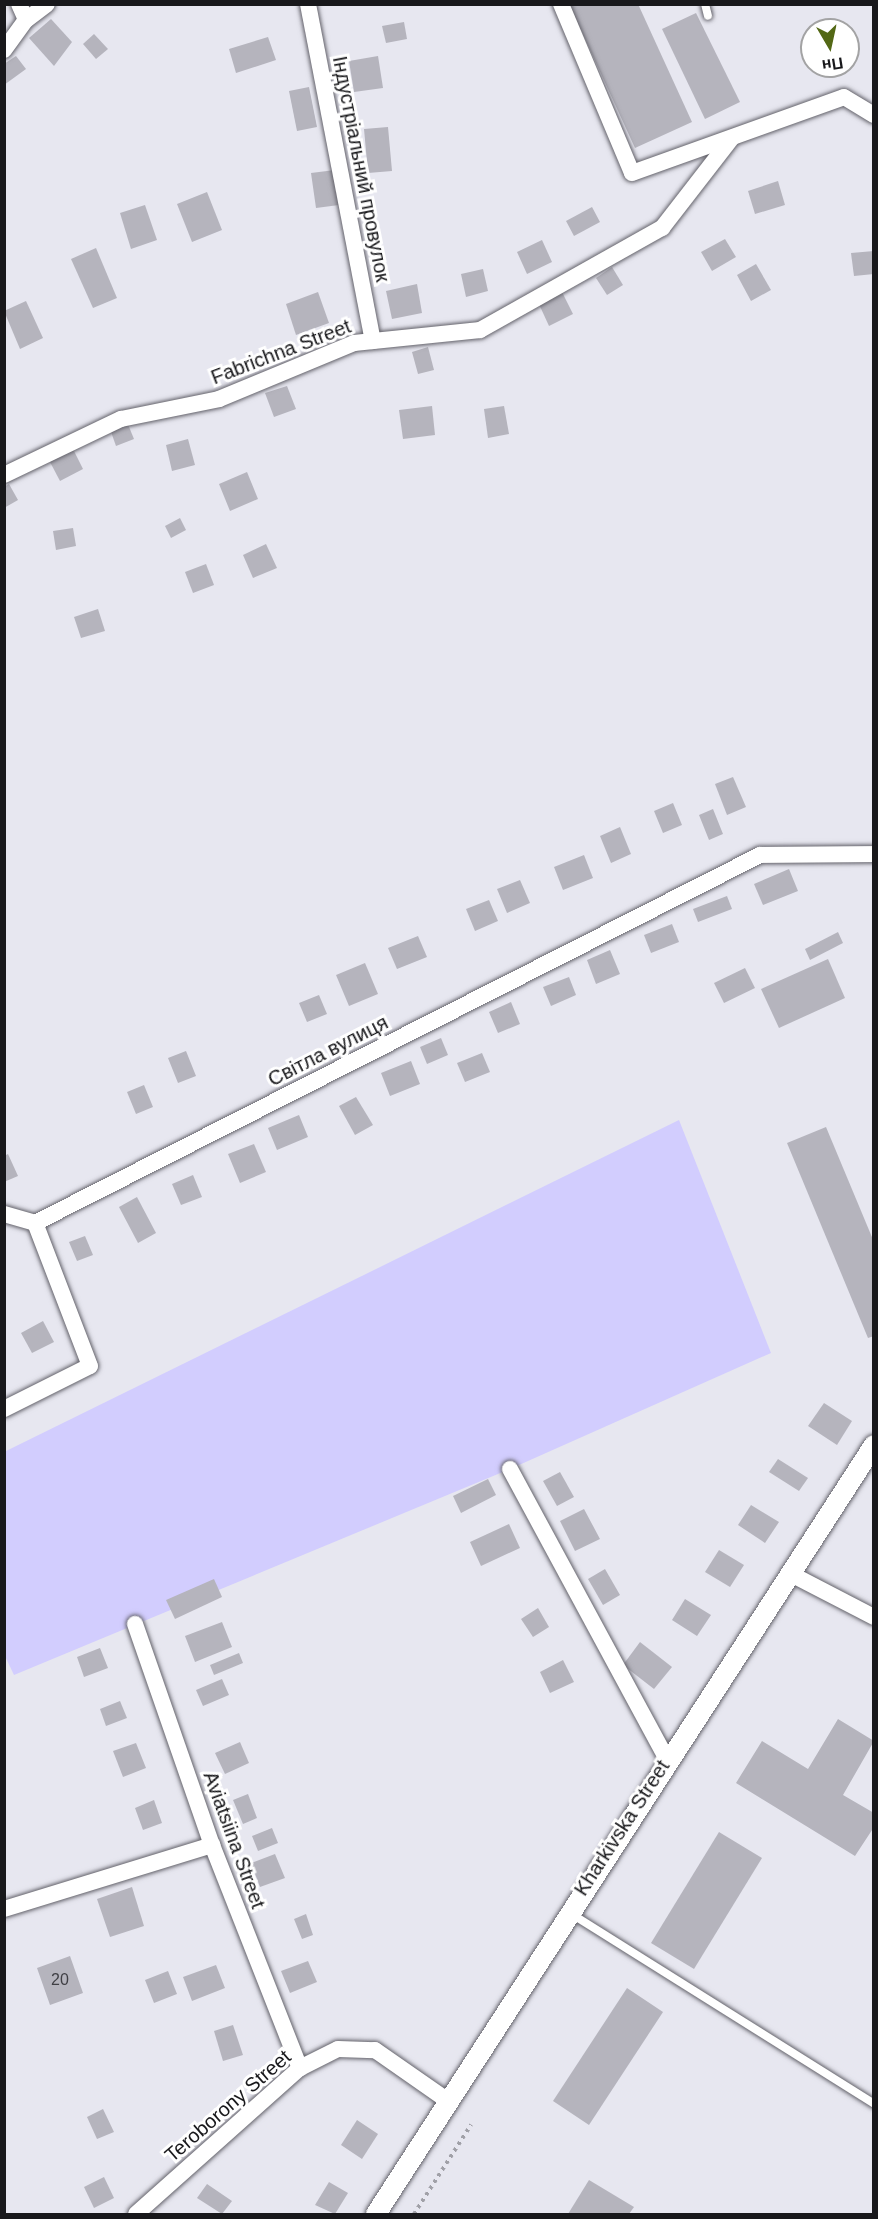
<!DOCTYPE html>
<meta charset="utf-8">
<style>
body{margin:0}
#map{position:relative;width:878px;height:2219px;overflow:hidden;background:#e7e7f0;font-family:Arial,sans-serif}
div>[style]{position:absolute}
.green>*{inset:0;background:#d2cdfe}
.building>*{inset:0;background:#b5b4bd}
.path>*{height:4px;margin-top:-2px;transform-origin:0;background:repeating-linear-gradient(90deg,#a0a0a7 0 3px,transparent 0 7.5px)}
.roads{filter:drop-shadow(0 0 2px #63626a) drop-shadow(0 0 2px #63626a)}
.service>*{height:8px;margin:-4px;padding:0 4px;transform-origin:4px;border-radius:4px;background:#fff}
.minor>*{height:16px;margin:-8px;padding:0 8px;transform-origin:8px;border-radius:8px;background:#fff}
.tertiary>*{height:20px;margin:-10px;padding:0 10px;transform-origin:10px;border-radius:10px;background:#fff}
span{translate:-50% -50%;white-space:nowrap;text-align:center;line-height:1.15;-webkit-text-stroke:6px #fff;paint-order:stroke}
.number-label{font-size:16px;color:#3f3f44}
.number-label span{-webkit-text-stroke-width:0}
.street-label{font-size:20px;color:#18181b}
.frame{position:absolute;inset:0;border:6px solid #18181b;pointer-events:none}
.north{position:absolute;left:800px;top:18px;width:60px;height:60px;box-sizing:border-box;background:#fff;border:2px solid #a3a3a4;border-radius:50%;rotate:171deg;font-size:16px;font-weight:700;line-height:24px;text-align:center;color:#18181b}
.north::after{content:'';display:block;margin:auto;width:21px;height:27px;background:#536815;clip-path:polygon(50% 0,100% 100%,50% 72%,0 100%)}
</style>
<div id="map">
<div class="green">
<i style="clip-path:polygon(679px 1120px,771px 1353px,510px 1469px,14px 1675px,4px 1654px,4px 1452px)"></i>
</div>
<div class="building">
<i style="clip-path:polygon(569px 4px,638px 4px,692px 122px,635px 148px)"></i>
<i style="clip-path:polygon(696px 13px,740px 102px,705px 119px,662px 29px)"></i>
<i style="clip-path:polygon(51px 19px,72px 42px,54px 66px,29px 38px)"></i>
<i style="clip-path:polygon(404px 22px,407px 39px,386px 43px,382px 26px)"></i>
<i style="clip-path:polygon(94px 34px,108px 49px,96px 59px,83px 44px)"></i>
<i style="clip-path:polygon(268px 37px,276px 60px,236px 73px,229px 49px)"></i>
<i style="clip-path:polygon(16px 56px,26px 69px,4px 85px,4px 64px)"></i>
<i style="clip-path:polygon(378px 56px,383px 88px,354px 92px,349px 61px)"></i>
<i style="clip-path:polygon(309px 87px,317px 127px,297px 131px,289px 91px)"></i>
<i style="clip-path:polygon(388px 127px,392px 171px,368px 173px,364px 129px)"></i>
<i style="clip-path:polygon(335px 170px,339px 205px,316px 208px,311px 173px)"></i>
<i style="clip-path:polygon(778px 181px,785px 205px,755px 214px,748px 191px)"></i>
<i style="clip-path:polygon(207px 192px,222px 230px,192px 242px,177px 204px)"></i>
<i style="clip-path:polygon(145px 205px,157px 240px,131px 249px,120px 213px)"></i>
<i style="clip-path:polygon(592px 207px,600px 222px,574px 236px,566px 221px)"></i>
<i style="clip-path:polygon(725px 239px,736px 257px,712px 271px,701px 252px)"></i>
<i style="clip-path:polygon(542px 240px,552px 262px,527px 274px,517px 252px)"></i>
<i style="clip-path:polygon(96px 248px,117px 298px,93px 308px,71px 259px)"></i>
<i style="clip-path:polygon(874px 251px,874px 274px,854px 276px,851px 253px)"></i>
<i style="clip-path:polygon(756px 264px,771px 290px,751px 301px,737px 275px)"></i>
<i style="clip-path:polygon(612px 267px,623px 285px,607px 295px,596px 278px)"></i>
<i style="clip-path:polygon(483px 269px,488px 291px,466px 297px,461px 274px)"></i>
<i style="clip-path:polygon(417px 284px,422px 313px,392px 319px,386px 291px)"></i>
<i style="clip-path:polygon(561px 290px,573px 314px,549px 326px,538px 302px)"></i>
<i style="clip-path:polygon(318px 292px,329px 323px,296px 335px,286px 304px)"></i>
<i style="clip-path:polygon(26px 301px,43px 338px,20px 349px,4px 311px)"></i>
<i style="clip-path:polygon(428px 347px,434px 370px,418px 374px,412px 352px)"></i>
<i style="clip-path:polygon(287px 386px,296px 409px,274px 417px,265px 393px)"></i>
<i style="clip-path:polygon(432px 406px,435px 435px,403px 439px,399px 410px)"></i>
<i style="clip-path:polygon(504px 406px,509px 434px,488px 438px,484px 409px)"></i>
<i style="clip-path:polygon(127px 422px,134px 439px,116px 446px,110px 429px)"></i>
<i style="clip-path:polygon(188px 439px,195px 465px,172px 471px,166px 445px)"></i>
<i style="clip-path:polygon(73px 449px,83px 469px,60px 481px,50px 462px)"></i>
<i style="clip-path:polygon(247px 472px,258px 499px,230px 511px,219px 484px)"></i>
<i style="clip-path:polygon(9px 484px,18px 500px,4px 508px,4px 487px)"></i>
<i style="clip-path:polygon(180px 518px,186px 530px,171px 538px,165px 526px)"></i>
<i style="clip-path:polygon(73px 528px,76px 546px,56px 550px,53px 531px)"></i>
<i style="clip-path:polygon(266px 544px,277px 568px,253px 578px,243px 555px)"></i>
<i style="clip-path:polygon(206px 564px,214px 585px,193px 593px,185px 572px)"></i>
<i style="clip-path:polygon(98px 609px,105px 631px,81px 638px,74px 617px)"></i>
<i style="clip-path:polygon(733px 777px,746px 807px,727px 815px,715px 784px)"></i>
<i style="clip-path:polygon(673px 803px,682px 825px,663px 833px,654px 811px)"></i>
<i style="clip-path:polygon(713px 809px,723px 834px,709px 840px,699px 815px)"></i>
<i style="clip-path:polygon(620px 827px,631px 854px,611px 863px,600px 836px)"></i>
<i style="clip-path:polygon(584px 855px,593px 878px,563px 890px,554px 867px)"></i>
<i style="clip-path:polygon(789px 869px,798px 891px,763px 905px,754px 884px)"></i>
<i style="clip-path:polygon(520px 880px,530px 903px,507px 913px,497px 889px)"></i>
<i style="clip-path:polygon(727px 896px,732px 909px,698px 922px,693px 909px)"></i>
<i style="clip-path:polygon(489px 900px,498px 921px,475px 931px,466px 909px)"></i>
<i style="clip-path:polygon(672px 924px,679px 942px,651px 953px,644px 935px)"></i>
<i style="clip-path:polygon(838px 932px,843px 943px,810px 960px,805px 949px)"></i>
<i style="clip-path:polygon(418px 936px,427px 957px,397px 969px,388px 948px)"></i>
<i style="clip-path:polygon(610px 950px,620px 974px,596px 984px,587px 960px)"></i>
<i style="clip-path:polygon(828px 959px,845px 998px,779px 1028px,761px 989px)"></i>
<i style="clip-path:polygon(365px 963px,378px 994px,349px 1006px,336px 975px)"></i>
<i style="clip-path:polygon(745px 968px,755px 988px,724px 1003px,714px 983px)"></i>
<i style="clip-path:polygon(569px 977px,576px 995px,551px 1006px,543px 987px)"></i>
<i style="clip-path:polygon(319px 995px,327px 1014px,307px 1022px,299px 1003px)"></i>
<i style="clip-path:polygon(511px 1002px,520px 1024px,498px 1033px,489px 1012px)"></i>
<i style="clip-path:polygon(441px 1038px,448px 1055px,427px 1064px,420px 1047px)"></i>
<i style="clip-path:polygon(186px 1051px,196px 1076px,178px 1083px,168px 1058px)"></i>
<i style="clip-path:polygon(482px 1053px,490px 1072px,465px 1082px,457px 1063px)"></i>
<i style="clip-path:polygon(411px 1061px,420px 1084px,390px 1096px,381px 1073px)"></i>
<i style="clip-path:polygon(144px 1085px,153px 1107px,136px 1114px,127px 1092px)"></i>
<i style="clip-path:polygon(356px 1097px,373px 1125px,355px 1135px,339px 1106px)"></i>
<i style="clip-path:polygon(299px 1115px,308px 1137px,277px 1150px,268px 1128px)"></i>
<i style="clip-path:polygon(826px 1127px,874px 1242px,874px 1336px,868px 1338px,787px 1143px)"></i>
<i style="clip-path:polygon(254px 1144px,266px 1172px,240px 1183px,228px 1154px)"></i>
<i style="clip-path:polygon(8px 1154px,18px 1176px,4px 1182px,4px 1156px)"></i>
<i style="clip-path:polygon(193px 1175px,202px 1197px,181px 1205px,172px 1184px)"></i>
<i style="clip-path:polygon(137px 1197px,156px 1233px,138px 1243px,119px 1207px)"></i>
<i style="clip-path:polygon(85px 1236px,93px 1255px,77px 1261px,69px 1242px)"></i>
<i style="clip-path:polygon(43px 1321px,54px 1342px,32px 1353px,21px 1333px)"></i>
<i style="clip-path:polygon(824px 1403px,852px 1421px,837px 1445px,808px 1426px)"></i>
<i style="clip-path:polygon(778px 1459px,808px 1478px,799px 1491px,769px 1472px)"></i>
<i style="clip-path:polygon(560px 1472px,574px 1497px,557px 1506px,543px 1481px)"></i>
<i style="clip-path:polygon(488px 1479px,496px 1495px,461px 1513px,453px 1496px)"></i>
<i style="clip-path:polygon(751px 1505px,779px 1522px,765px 1543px,738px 1525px)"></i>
<i style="clip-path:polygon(584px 1509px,600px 1539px,575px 1551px,560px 1521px)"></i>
<i style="clip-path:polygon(509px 1524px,520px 1548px,481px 1566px,470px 1542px)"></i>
<i style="clip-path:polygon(719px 1550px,744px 1565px,730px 1587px,705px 1572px)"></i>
<i style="clip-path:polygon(605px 1569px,620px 1595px,603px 1605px,588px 1579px)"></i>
<i style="clip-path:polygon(214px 1579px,222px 1597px,175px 1619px,166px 1600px)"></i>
<i style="clip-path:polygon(685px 1599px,711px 1615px,697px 1636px,672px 1620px)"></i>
<i style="clip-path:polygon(538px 1608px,549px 1627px,533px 1637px,521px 1619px)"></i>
<i style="clip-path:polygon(222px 1622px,232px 1647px,195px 1662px,185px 1636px)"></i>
<i style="clip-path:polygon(640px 1642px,672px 1667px,654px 1689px,623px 1665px)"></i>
<i style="clip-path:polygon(100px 1648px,108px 1668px,84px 1677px,77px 1657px)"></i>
<i style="clip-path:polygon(239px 1653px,243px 1663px,214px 1675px,210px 1665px)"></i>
<i style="clip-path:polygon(563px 1660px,574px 1682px,550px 1693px,540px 1672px)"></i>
<i style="clip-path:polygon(222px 1679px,229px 1695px,203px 1706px,196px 1690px)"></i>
<i style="clip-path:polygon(120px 1701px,127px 1718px,106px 1726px,100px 1709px)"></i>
<i style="clip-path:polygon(838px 1719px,874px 1741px,843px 1795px,874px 1813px,874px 1827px,855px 1856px,736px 1783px,762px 1741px,808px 1769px)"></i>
<i style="clip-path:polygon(240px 1742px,249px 1763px,225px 1774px,215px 1753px)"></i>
<i style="clip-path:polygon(136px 1743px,146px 1768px,123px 1777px,113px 1751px)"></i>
<i style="clip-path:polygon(248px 1794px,257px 1818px,243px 1824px,233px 1800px)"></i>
<i style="clip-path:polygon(154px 1800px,162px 1823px,143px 1830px,135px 1808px)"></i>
<i style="clip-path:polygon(272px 1828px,278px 1843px,258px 1851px,252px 1836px)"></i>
<i style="clip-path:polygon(719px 1832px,762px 1858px,694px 1969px,651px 1943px)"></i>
<i style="clip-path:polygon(275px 1854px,285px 1878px,260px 1887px,251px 1863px)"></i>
<i style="clip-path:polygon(132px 1887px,144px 1926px,110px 1937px,97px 1899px)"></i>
<i style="clip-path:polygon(306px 1914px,313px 1935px,302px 1939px,294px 1919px)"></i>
<i style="clip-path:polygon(70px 1956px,83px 1993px,50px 2005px,37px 1968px)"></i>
<i style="clip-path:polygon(308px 1961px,317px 1982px,290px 1993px,281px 1971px)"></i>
<i style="clip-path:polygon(216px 1965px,225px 1988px,192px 2001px,183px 1977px)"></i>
<i style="clip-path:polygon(168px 1971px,177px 1994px,154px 2003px,145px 1980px)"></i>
<i style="clip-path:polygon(627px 1988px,663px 2012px,589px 2125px,553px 2101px)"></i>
<i style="clip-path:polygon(233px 2025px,243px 2055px,223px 2061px,214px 2031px)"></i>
<i style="clip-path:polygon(103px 2109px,114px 2132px,97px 2139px,87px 2117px)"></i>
<i style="clip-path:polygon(357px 2120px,378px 2134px,362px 2159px,341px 2145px)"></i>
<i style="clip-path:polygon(104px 2177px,114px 2198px,94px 2208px,84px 2187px)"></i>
<i style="clip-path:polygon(589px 2180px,634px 2207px,629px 2214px,568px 2214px)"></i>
<i style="clip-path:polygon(329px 2182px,348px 2193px,335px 2214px,315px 2205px)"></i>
<i style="clip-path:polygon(207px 2184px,232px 2201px,222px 2214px,197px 2198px)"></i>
</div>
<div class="path">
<i style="left:414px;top:2214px;width:106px;rotate:-57.4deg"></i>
</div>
<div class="roads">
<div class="service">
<i style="left:705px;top:4px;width:12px;rotate:76deg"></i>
<i style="left:570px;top:1913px;width:359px;rotate:32.1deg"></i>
</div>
<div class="minor">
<i style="left:19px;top:4px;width:17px;rotate:66deg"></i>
<i style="left:308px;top:4px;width:343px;rotate:79.1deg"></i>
<i style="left:561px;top:4px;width:183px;rotate:67.2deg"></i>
<i style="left:632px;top:173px;width:225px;rotate:-19.7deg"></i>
<i style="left:844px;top:97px;width:35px;rotate:31deg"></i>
<i style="left:4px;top:50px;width:37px;rotate:-54deg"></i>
<i style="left:26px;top:20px;width:26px;rotate:-37deg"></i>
<i style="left:4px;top:475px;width:130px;rotate:-25.6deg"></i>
<i style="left:121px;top:419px;width:100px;rotate:-11.5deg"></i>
<i style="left:219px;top:399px;width:146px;rotate:-22.5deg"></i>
<i style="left:354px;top:343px;width:127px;rotate:-5.9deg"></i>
<i style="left:480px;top:330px;width:209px;rotate:-29.3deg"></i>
<i style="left:662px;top:228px;width:113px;rotate:-52.2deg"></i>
<i style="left:4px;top:1214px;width:32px;rotate:16deg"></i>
<i style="left:4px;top:1409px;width:96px;rotate:-26.6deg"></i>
<i style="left:90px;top:1366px;width:153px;rotate:-111deg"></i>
<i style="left:35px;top:1223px;width:813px;rotate:-26.91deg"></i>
<i style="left:760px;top:855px;width:114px;rotate:-0.5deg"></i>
<i style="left:510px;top:1469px;width:330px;rotate:61.6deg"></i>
<i style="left:791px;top:1574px;width:93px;rotate:27.4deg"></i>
<i style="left:135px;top:1624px;width:234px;rotate:70.8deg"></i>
<i style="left:212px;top:1845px;width:240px;rotate:68.5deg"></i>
<i style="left:4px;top:1909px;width:218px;rotate:-17.1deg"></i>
<i style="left:136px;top:2214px;width:220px;rotate:-41.7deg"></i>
<i style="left:300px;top:2068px;width:42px;rotate:-26.6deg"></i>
<i style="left:338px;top:2049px;width:37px;rotate:2deg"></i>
<i style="left:375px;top:2050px;width:89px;rotate:34.9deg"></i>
</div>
<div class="tertiary">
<i style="left:376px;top:2214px;width:916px;rotate:-57.07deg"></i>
</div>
</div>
<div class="number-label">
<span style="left:60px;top:1980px">20</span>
</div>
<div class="street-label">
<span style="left:361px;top:169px;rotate:79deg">Індустріальний провулок</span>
<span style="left:281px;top:352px;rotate:-21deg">Fabrichna Street</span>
<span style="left:328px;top:1051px;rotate:-27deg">Світла вулиця</span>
<span style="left:622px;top:1828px;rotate:-57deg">Kharkivska Street</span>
<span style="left:234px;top:1840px;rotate:70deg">Aviatsiina Street</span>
<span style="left:228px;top:2106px;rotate:-41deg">Teroborony Street</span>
</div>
<div class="frame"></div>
<div class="north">Пн</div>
</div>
